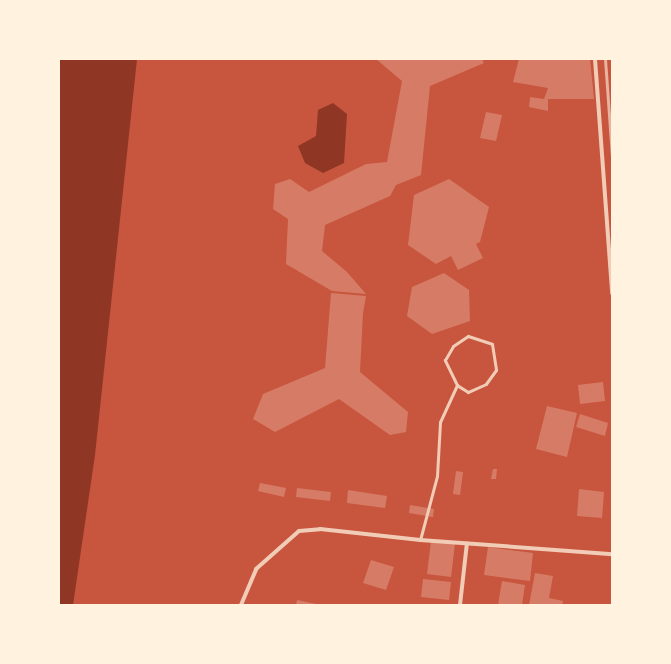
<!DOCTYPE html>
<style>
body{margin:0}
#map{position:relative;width:671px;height:664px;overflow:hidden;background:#c8553d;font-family:"Open Sans",sans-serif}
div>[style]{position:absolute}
.water>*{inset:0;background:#8f3625}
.building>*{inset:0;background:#d67c66}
.service>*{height:3px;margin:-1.5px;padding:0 1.5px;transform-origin:1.5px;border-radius:1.5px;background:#f1ccb7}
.minor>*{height:4px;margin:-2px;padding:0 2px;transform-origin:2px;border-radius:2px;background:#f1ccb7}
.rail>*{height:3px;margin:-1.5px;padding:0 1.5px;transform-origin:1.5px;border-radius:1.5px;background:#e9b49f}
span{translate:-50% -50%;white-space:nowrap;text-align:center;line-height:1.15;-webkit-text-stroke:4px #fff3e0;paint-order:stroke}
.frame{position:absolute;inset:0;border:60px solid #fff3e0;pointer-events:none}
</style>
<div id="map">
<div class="water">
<i style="clip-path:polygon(59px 59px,137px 59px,95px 455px,73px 605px,59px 605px)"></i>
<i style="clip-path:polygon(333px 103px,347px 114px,344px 163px,323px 173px,305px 163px,298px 146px,316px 136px,318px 110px)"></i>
</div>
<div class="building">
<i style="clip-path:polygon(376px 59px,482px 59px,484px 63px,430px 86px,421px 175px,396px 185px,390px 196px,325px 225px,322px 251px,347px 272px,366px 294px,332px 291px,286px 264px,288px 219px,273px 209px,275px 184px,290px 179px,309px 192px,366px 164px,387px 162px,402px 81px)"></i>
<i style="clip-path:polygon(519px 59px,590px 59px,594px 99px,548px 99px,548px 111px,529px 107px,530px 97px,544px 99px,548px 88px,513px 82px)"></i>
<i style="clip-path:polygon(486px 112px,502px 115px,496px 141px,480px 138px)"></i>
<i style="clip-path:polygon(449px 179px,489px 207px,480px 242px,476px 244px,483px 258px,458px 270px,451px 256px,436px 264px,408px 245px,414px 195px)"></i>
<i style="clip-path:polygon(444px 273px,469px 290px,470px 321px,432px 334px,407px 316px,412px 287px)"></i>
<i style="clip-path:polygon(331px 293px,366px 296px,363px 313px,360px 372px,408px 412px,406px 432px,390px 435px,339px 399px,275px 432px,253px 419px,263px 394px,325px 368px)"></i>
<i style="clip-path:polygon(603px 382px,605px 401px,580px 404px,578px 385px)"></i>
<i style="clip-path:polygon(547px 406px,577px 413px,567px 457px,536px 449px)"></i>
<i style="clip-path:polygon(580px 414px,608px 423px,605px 436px,576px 427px)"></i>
<i style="clip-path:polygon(493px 469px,497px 469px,496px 479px,491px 479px)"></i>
<i style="clip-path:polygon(456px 471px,463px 472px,460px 495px,453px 494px)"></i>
<i style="clip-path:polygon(260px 483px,286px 488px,284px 497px,258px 491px)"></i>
<i style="clip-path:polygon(297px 488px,331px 492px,330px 501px,296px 497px)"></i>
<i style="clip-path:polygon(579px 489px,604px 492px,602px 518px,577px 516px)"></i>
<i style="clip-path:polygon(348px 490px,387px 496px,385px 508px,347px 503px)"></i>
<i style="clip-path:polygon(410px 505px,434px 509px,433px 517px,409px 513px)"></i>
<i style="clip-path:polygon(431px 541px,455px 544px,451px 577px,427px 574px)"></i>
<i style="clip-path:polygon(488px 547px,533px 553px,530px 581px,484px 575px)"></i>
<i style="clip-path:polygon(371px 560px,394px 567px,386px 590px,363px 583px)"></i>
<i style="clip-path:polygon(535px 573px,553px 576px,549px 598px,563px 601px,562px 605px,529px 605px)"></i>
<i style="clip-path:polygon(423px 579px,451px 582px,449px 600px,421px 597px)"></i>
<i style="clip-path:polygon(502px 581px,525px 585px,522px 605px,498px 605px)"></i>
<i style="clip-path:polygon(297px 600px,316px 604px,316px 605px,296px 605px)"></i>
</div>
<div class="service">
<i style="left:468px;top:336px;width:25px;rotate:18deg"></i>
<i style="left:492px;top:344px;width:26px;rotate:81deg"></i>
<i style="left:496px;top:370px;width:17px;rotate:126deg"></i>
<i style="left:486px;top:384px;width:20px;rotate:156deg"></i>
<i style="left:468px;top:392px;width:13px;rotate:-148deg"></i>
<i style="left:457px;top:385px;width:28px;rotate:-116deg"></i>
<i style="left:445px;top:360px;width:16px;rotate:-60deg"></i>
<i style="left:453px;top:346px;width:18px;rotate:-34deg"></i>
<i style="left:420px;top:540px;width:66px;rotate:-75.1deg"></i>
<i style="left:437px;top:476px;width:54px;rotate:-86.8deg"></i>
<i style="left:440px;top:422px;width:41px;rotate:-65.3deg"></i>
</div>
<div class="minor">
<i style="left:595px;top:59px;width:235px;rotate:85.8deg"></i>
<i style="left:241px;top:605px;width:39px;rotate:-67deg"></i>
<i style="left:256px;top:569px;width:57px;rotate:-41.5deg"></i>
<i style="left:299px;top:531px;width:21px;rotate:-5deg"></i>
<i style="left:320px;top:529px;width:101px;rotate:6.3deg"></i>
<i style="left:420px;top:540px;width:193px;rotate:4.2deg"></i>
<i style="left:460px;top:605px;width:62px;rotate:-83.6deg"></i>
</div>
<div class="rail">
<i style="left:605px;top:59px;width:98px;rotate:85.9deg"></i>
</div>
<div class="frame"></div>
</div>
